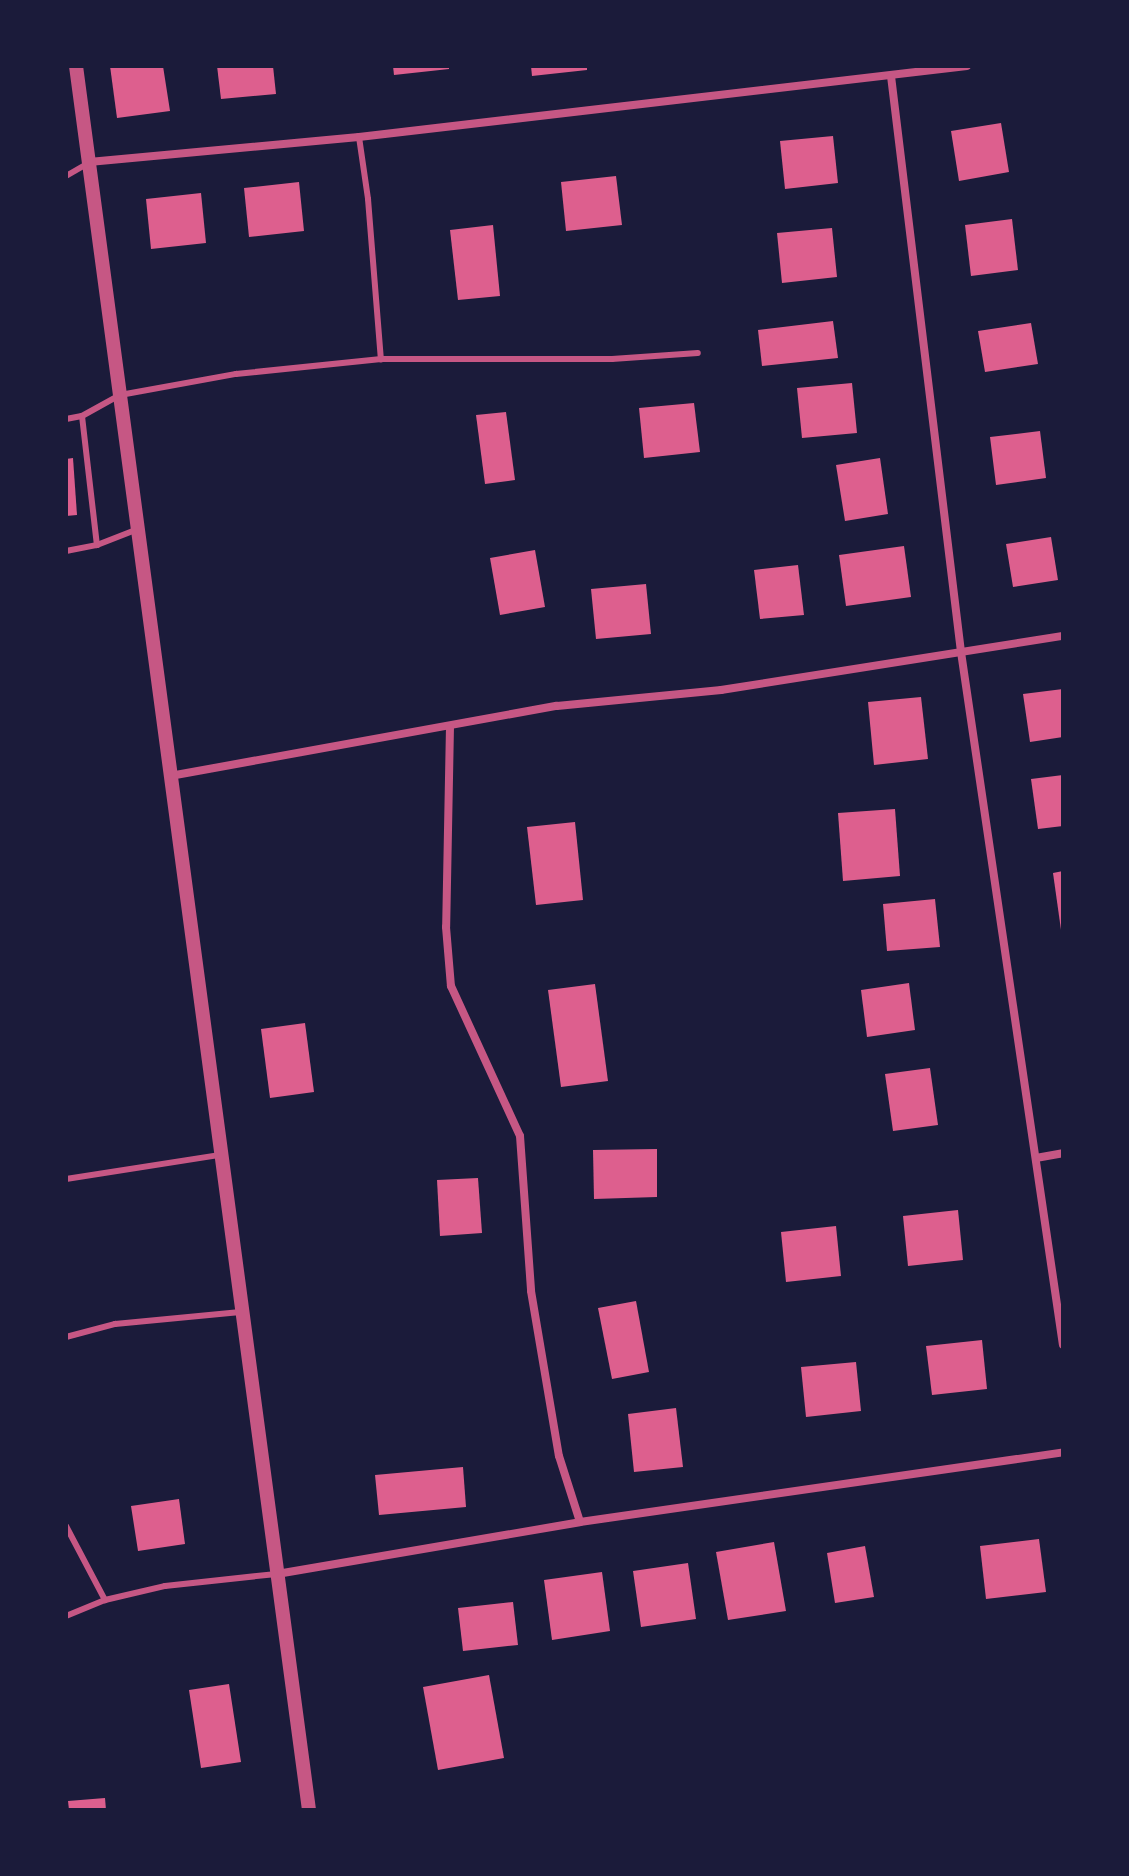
<!DOCTYPE html>
<style>
body{margin:0}
#map{position:relative;width:1129px;height:1876px;overflow:hidden;background:#1b1b3a;font-family:"Exo 2",sans-serif}
div>[style]{position:absolute}
.building>*{inset:0;background:#dd5f8e}
.service>*{height:6px;margin:-3px;padding:0 3px;transform-origin:3px;border-radius:3px;background:#c65784}
.minor>*{height:8px;margin:-4px;padding:0 4px;transform-origin:4px;border-radius:4px;background:#c65784}
.tertiary>*{height:14px;margin:-7px;padding:0 7px;transform-origin:7px;border-radius:7px;background:#c65784}
span{translate:-50% -50%;white-space:nowrap;text-align:center;line-height:1.15;-webkit-text-stroke:8px #1b1b3a;paint-order:stroke}
.frame{position:absolute;inset:0;border:68px solid #1b1b3a;pointer-events:none}
</style>
<div id="map">
<div class="building">
<i style="clip-path:polygon(110px 66px,163px 66px,170px 111px,117px 118px)"></i>
<i style="clip-path:polygon(217px 66px,273px 66px,276px 94px,221px 99px)"></i>
<i style="clip-path:polygon(393px 66px,449px 66px,449px 69px,394px 75px)"></i>
<i style="clip-path:polygon(531px 66px,587px 66px,587px 70px,532px 76px)"></i>
<i style="clip-path:polygon(1001px 123px,1009px 172px,959px 181px,951px 131px)"></i>
<i style="clip-path:polygon(833px 136px,838px 183px,785px 189px,780px 141px)"></i>
<i style="clip-path:polygon(616px 176px,622px 225px,566px 231px,561px 182px)"></i>
<i style="clip-path:polygon(299px 182px,304px 231px,249px 237px,244px 188px)"></i>
<i style="clip-path:polygon(201px 193px,206px 243px,151px 249px,146px 199px)"></i>
<i style="clip-path:polygon(1012px 219px,1018px 270px,971px 276px,965px 225px)"></i>
<i style="clip-path:polygon(493px 225px,500px 296px,458px 300px,450px 230px)"></i>
<i style="clip-path:polygon(832px 228px,837px 277px,782px 283px,777px 233px)"></i>
<i style="clip-path:polygon(833px 321px,838px 358px,762px 366px,758px 330px)"></i>
<i style="clip-path:polygon(1031px 323px,1038px 364px,985px 372px,978px 331px)"></i>
<i style="clip-path:polygon(852px 383px,857px 433px,802px 438px,797px 388px)"></i>
<i style="clip-path:polygon(694px 403px,700px 452px,644px 458px,639px 408px)"></i>
<i style="clip-path:polygon(506px 412px,515px 480px,485px 484px,476px 415px)"></i>
<i style="clip-path:polygon(1040px 431px,1046px 478px,996px 485px,990px 437px)"></i>
<i style="clip-path:polygon(73px 458px,77px 515px,66px 516px,66px 459px)"></i>
<i style="clip-path:polygon(880px 458px,888px 514px,845px 521px,836px 465px)"></i>
<i style="clip-path:polygon(1051px 537px,1058px 580px,1013px 587px,1006px 544px)"></i>
<i style="clip-path:polygon(904px 546px,911px 597px,846px 606px,839px 555px)"></i>
<i style="clip-path:polygon(535px 550px,545px 607px,500px 615px,490px 558px)"></i>
<i style="clip-path:polygon(798px 565px,804px 615px,760px 619px,754px 570px)"></i>
<i style="clip-path:polygon(646px 584px,651px 634px,596px 639px,591px 589px)"></i>
<i style="clip-path:polygon(1063px 689px,1063px 737px,1030px 742px,1023px 694px)"></i>
<i style="clip-path:polygon(921px 697px,928px 759px,874px 765px,868px 702px)"></i>
<i style="clip-path:polygon(1063px 775px,1063px 826px,1038px 829px,1031px 779px)"></i>
<i style="clip-path:polygon(895px 809px,900px 876px,843px 881px,838px 813px)"></i>
<i style="clip-path:polygon(575px 822px,583px 900px,536px 905px,527px 827px)"></i>
<i style="clip-path:polygon(1063px 871px,1063px 930px,1061px 930px,1053px 873px)"></i>
<i style="clip-path:polygon(935px 899px,940px 947px,887px 951px,883px 904px)"></i>
<i style="clip-path:polygon(909px 983px,915px 1030px,867px 1037px,861px 990px)"></i>
<i style="clip-path:polygon(595px 984px,608px 1081px,561px 1087px,548px 990px)"></i>
<i style="clip-path:polygon(305px 1023px,314px 1092px,270px 1098px,261px 1029px)"></i>
<i style="clip-path:polygon(930px 1068px,938px 1125px,893px 1131px,885px 1074px)"></i>
<i style="clip-path:polygon(657px 1149px,657px 1197px,594px 1199px,593px 1150px)"></i>
<i style="clip-path:polygon(478px 1178px,482px 1233px,440px 1236px,437px 1180px)"></i>
<i style="clip-path:polygon(958px 1210px,963px 1260px,908px 1266px,903px 1216px)"></i>
<i style="clip-path:polygon(836px 1226px,841px 1276px,786px 1282px,781px 1232px)"></i>
<i style="clip-path:polygon(636px 1301px,649px 1372px,612px 1379px,598px 1308px)"></i>
<i style="clip-path:polygon(982px 1340px,987px 1389px,932px 1395px,926px 1346px)"></i>
<i style="clip-path:polygon(856px 1362px,861px 1411px,806px 1417px,801px 1367px)"></i>
<i style="clip-path:polygon(676px 1408px,683px 1467px,634px 1472px,628px 1414px)"></i>
<i style="clip-path:polygon(463px 1467px,466px 1507px,379px 1515px,375px 1475px)"></i>
<i style="clip-path:polygon(179px 1499px,185px 1544px,138px 1551px,131px 1506px)"></i>
<i style="clip-path:polygon(1039px 1539px,1046px 1592px,986px 1599px,980px 1546px)"></i>
<i style="clip-path:polygon(774px 1542px,786px 1611px,728px 1620px,716px 1552px)"></i>
<i style="clip-path:polygon(865px 1546px,874px 1597px,835px 1603px,827px 1553px)"></i>
<i style="clip-path:polygon(688px 1563px,696px 1619px,641px 1627px,633px 1571px)"></i>
<i style="clip-path:polygon(602px 1572px,610px 1631px,552px 1640px,544px 1580px)"></i>
<i style="clip-path:polygon(513px 1602px,518px 1645px,463px 1651px,458px 1608px)"></i>
<i style="clip-path:polygon(489px 1675px,504px 1758px,438px 1770px,423px 1687px)"></i>
<i style="clip-path:polygon(229px 1684px,241px 1762px,201px 1768px,189px 1690px)"></i>
<i style="clip-path:polygon(105px 1798px,106px 1810px,69px 1810px,68px 1801px)"></i>
</div>
<div class="service">
<i style="left:359px;top:137px;width:63px;rotate:81.7deg"></i>
<i style="left:368px;top:199px;width:161px;rotate:85.4deg"></i>
<i style="left:66px;top:176px;width:24px;rotate:-30deg"></i>
<i style="left:82px;top:416px;width:130px;rotate:83.4deg"></i>
<i style="left:66px;top:419px;width:16px;rotate:-11deg"></i>
<i style="left:82px;top:416px;width:43px;rotate:-28.9deg"></i>
<i style="left:120px;top:395px;width:118px;rotate:-10.3deg"></i>
<i style="left:236px;top:374px;width:146px;rotate:-5.9deg"></i>
<i style="left:381px;top:359px;width:231px"></i>
<i style="left:612px;top:359px;width:86px;rotate:-4deg"></i>
<i style="left:66px;top:551px;width:32px;rotate:-11deg"></i>
<i style="left:97px;top:545px;width:44px;rotate:-21.3deg"></i>
<i style="left:66px;top:1179px;width:156px;rotate:-8.9deg"></i>
<i style="left:66px;top:1337px;width:51px;rotate:-14.9deg"></i>
<i style="left:115px;top:1324px;width:126px;rotate:-5.5deg"></i>
<i style="left:66px;top:1526px;width:84px;rotate:62.2deg"></i>
<i style="left:66px;top:1616px;width:42px;rotate:-22.3deg"></i>
<i style="left:105px;top:1600px;width:62px;rotate:-13.1deg"></i>
<i style="left:165px;top:1586px;width:112px;rotate:-6.2deg"></i>
</div>
<div class="minor">
<i style="left:891px;top:76px;width:580px;rotate:83.07deg"></i>
<i style="left:961px;top:652px;width:700px;rotate:81.63deg"></i>
<i style="left:89px;top:162px;width:271px;rotate:-5.3deg"></i>
<i style="left:359px;top:137px;width:612px;rotate:-6.66deg"></i>
<i style="left:450px;top:726px;width:201px;rotate:91.1deg"></i>
<i style="left:446px;top:927px;width:59px;rotate:85.2deg"></i>
<i style="left:451px;top:986px;width:165px;rotate:65.3deg"></i>
<i style="left:520px;top:1136px;width:155px;rotate:85.9deg"></i>
<i style="left:531px;top:1291px;width:167px;rotate:80.4deg"></i>
<i style="left:559px;top:1456px;width:69px;rotate:72.3deg"></i>
<i style="left:170px;top:776px;width:393px;rotate:-10.3deg"></i>
<i style="left:557px;top:706px;width:165px;rotate:-5.6deg"></i>
<i style="left:721px;top:690px;width:346px;rotate:-9deg"></i>
<i style="left:1036px;top:1158px;width:27px;rotate:-10deg"></i>
<i style="left:277px;top:1574px;width:307px;rotate:-9.7deg"></i>
<i style="left:580px;top:1522px;width:488px;rotate:-8.2deg"></i>
</div>
<div class="tertiary">
<i style="left:76px;top:66px;width:1759px;rotate:82.39deg"></i>
</div>
<div class="frame"></div>
</div>
